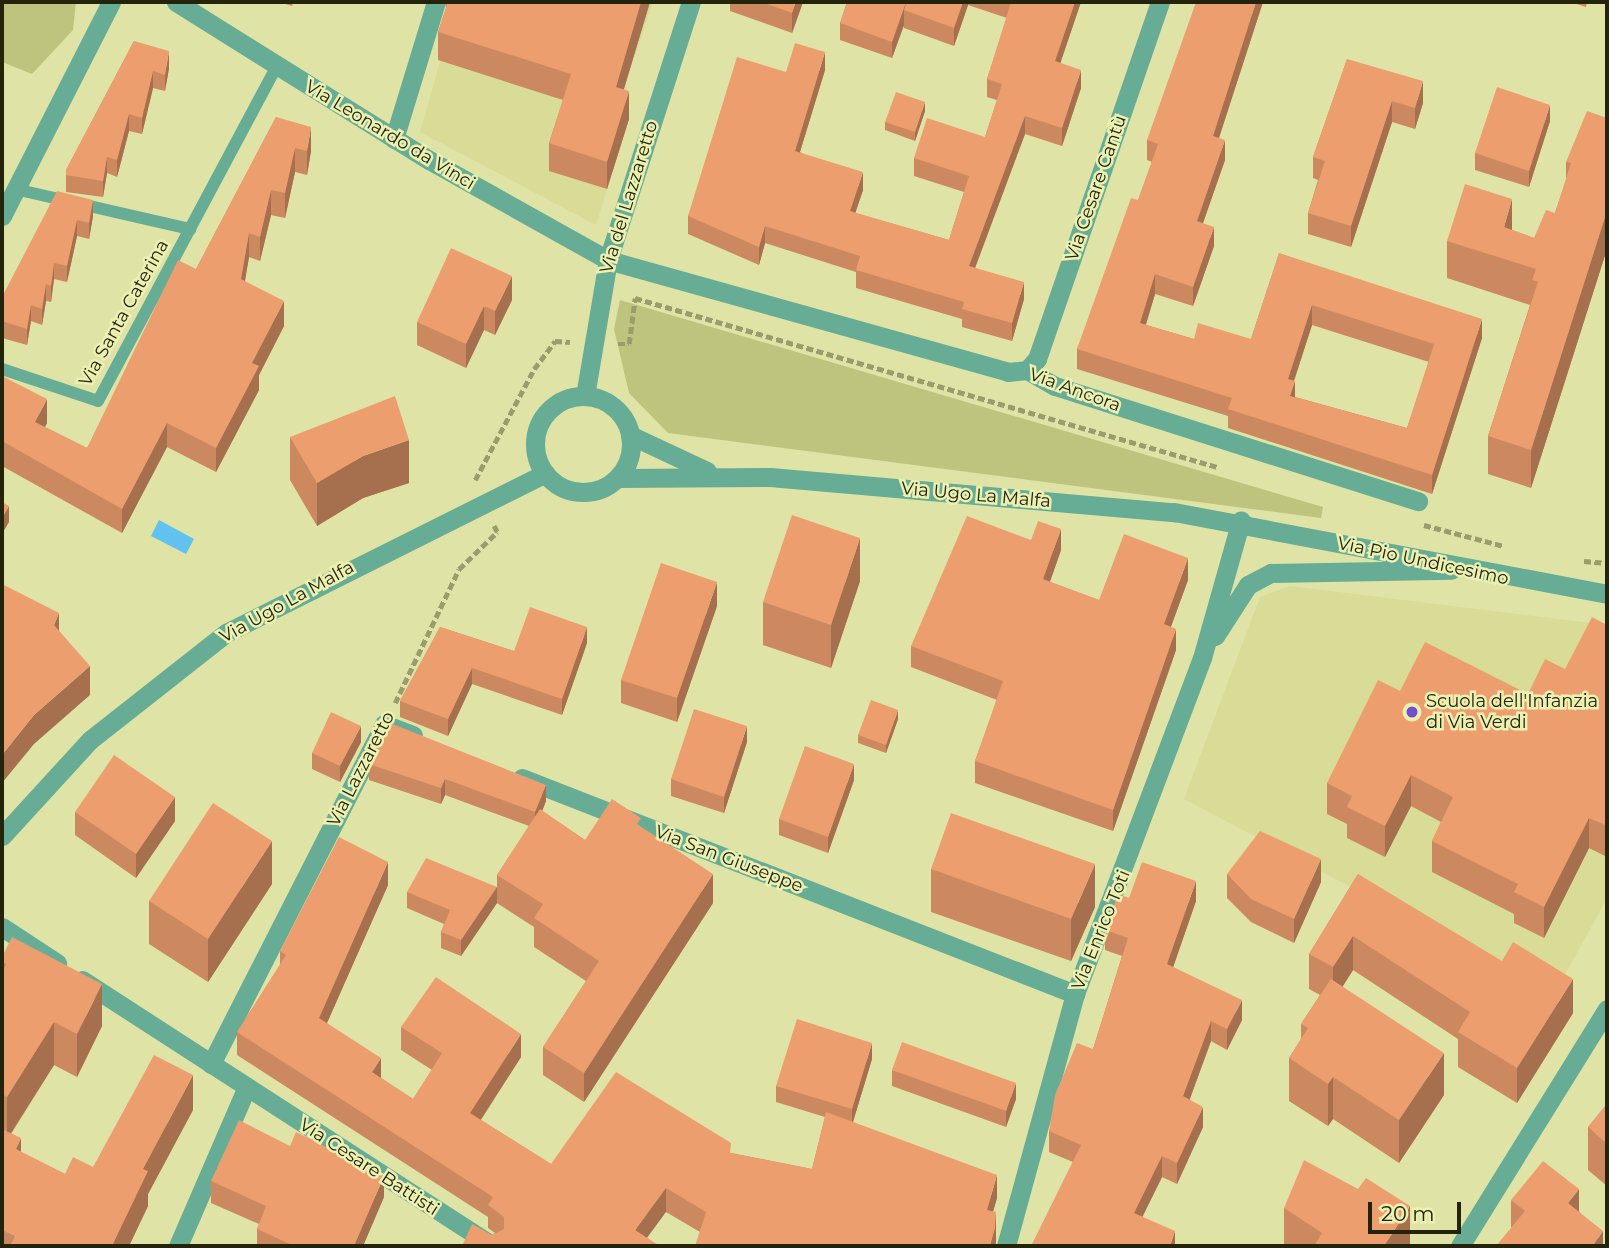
<!DOCTYPE html>
<meta charset="utf-8">
<style>
body{margin:0}
#map{position:relative;width:1609px;height:1248px;overflow:hidden;background:#dfe4a6;font-family:Montserrat,sans-serif}
div>[style]{position:absolute}
.built>*{inset:0;background:#d8dc96}
.green>*{inset:0;background:#bec37e}
.water>*{inset:0;background:#61c2f0}
.path>*{height:4.5px;margin-top:-2.25px;transform-origin:0;background:repeating-linear-gradient(90deg,#999d6c 0 7px,transparent 0 10.5px)}
.service>*{height:12px;margin:-6px;padding:0 6px;transform-origin:6px;border-radius:6px;background:#67ac95}
.minor>*{height:19px;margin:-9.5px;padding:0 9.5px;transform-origin:9.5px;border-radius:9.5px;background:#67ac95}
.tertiary>*{height:19px;margin:-9.5px;padding:0 9.5px;transform-origin:9.5px;border-radius:9.5px;background:#67ac95}
.tertiary>.ring{margin:-9.5px;padding:0;box-sizing:content-box;background:none;border:19px solid #67ac95;border-radius:50%}
.wall>*{inset:0;background:#cc885f}
.shaded-wall>*{inset:0;background:#a66f4e}
.building>*{inset:0;background:#ed9e6f}
.dots>*{width:19px;height:19px;translate:-50% -50%;box-sizing:border-box;border:4px solid #ecf1b2;border-radius:50%}
span{translate:-50% -50%;white-space:nowrap;text-align:center;line-height:1.15;-webkit-text-stroke:5px #ecf1b2;paint-order:stroke}
.street-label{font-size:18px;color:#23240b}
.poi-label{font-size:18px;color:#23240b}
.left{translate:0 -50%;text-align:left}
.frame{position:absolute;inset:0;border:4px solid #23240b;pointer-events:none}
.scale{position:absolute;left:1368px;top:1202px;width:93px;height:32px;box-sizing:border-box;border:4px solid #23240b;border-top:0;padding-left:9px;font-size:21px;line-height:24px;white-space:nowrap;color:#23240b;-webkit-text-stroke:5px #ecf1b2;paint-order:stroke}
</style>
<div id="map">
<div class="built">
<i style="clip-path:polygon(457px 2px,653px 2px,626px 83px,629px 119px,596px 225px,420px 132px)"></i>
<i style="clip-path:polygon(1290px 586px,1607px 625px,1607px 898px,1554px 995px,1184px 799px,1260px 597px)"></i>
</div>
<div class="green">
<i style="clip-path:polygon(2px 2px,76px 2px,73px 30px,32px 74px,2px 62px)"></i>
<i style="clip-path:polygon(620px 300px,1323px 507px,1321px 518px,668px 433px,629px 393px,614px 329px)"></i>
</div>
<div class="water">
<i style="clip-path:polygon(159px 520px,194px 539px,186px 554px,151px 536px)"></i>
</div>
<div class="path">
<i style="left:618px;top:344px;width:11px"></i>
<i style="left:629px;top:344px;width:46px;rotate:-82.6deg"></i>
<i style="left:635px;top:298px;width:606px;rotate:16.19deg"></i>
<i style="left:475px;top:480px;width:126px;rotate:-62deg"></i>
<i style="left:534px;top:369px;width:35px;rotate:-53deg"></i>
<i style="left:555px;top:341px;width:15px;rotate:4deg"></i>
<i style="left:1424px;top:525px;width:83px;rotate:14.7deg"></i>
<i style="left:1584px;top:561px;width:23px;rotate:5deg"></i>
<i style="left:395px;top:703px;width:148px;rotate:-64.5deg"></i>
<i style="left:459px;top:569px;width:53px;rotate:-44.2deg"></i>
<i style="left:497px;top:532px;width:7px;rotate:-117deg"></i>
</div>
<div class="service">
<i style="left:15px;top:189px;width:180px;rotate:12.9deg"></i>
<i style="left:2px;top:369px;width:101px;rotate:18.4deg"></i>
<i style="left:98px;top:401px;width:380px;rotate:-61.9deg"></i>
</div>
<div class="minor">
<i style="left:394px;top:139px;width:143px;rotate:-73deg"></i>
<i style="left:2px;top:216px;width:240px;rotate:-63deg"></i>
<i style="left:608px;top:260px;width:415px;rotate:15.6deg"></i>
<i style="left:1008px;top:372px;width:19px;rotate:-6deg"></i>
<i style="left:1027px;top:370px;width:32px;rotate:30deg"></i>
<i style="left:1055px;top:386px;width:381px;rotate:17.6deg"></i>
<i style="left:1027px;top:370px;width:15px;rotate:-48deg"></i>
<i style="left:1037px;top:359px;width:378px;rotate:-71deg"></i>
<i style="left:1215px;top:636px;width:61px;rotate:-57.1deg"></i>
<i style="left:1248px;top:585px;width:26px;rotate:-28deg"></i>
<i style="left:1271px;top:573px;width:180px;rotate:-1deg"></i>
<i style="left:522px;top:778px;width:594px;rotate:21.34deg"></i>
<i style="left:2px;top:927px;width:66px;rotate:33.2deg"></i>
<i style="left:82px;top:980px;width:490px;rotate:32.9deg"></i>
<i style="left:211px;top:1064px;width:381px;rotate:-63deg"></i>
<i style="left:384px;top:724px;width:31px;rotate:21deg"></i>
<i style="left:178px;top:1246px;width:171px;rotate:-66.6deg"></i>
<i style="left:1006px;top:1246px;width:261px;rotate:-74.7deg"></i>
<i style="left:1075px;top:994px;width:359px;rotate:-69.3deg"></i>
<i style="left:1202px;top:658px;width:143px;rotate:-74.2deg"></i>
<i style="left:1460px;top:1246px;width:279px;rotate:-58.2deg"></i>
</div>
<div class="tertiary">
<i style="left:176px;top:2px;width:298px;rotate:32deg"></i>
<i style="left:429px;top:160px;width:205px;rotate:29.2deg"></i>
<i style="left:585px;top:396px;width:138px;rotate:-80.4deg"></i>
<i style="left:608px;top:260px;width:271px;rotate:-72.2deg"></i>
<i class="ring" style="left:535px;top:396px;width:77px;height:77px"></i>
<i style="left:630px;top:435px;width:85px;rotate:25.1deg"></i>
<i style="left:618px;top:478px;width:152px;rotate:-0.4deg"></i>
<i style="left:770px;top:477px;width:406px;rotate:5deg"></i>
<i style="left:1174px;top:512px;width:441px;rotate:10.7deg"></i>
<i style="left:2px;top:836px;width:130px;rotate:-47.5deg"></i>
<i style="left:90px;top:740px;width:173px;rotate:-38.2deg"></i>
<i style="left:226px;top:633px;width:357px;rotate:-26.6deg"></i>
</div>
<div class="wall">
<i style="clip-path:polygon(279px 2px,293px 2px,292px 6px)"></i>
<i style="clip-path:polygon(445px 2px,650px 2px,624px 89px,629px 119px,607px 189px,549px 171px,549px 143px,563px 100px,438px 60px,438px 32px,446px 8px)"></i>
<i style="clip-path:polygon(730px 2px,803px 2px,792px 33px,730px 11px)"></i>
<i style="clip-path:polygon(847px 2px,1081px 2px,1060px 63px,1081px 88px,1062px 146px,1025px 134px,975px 268px,1024px 299px,1012px 341px,962px 327px,962px 319px,856px 288px,856px 272px,765px 243px,759px 265px,688px 234px,688px 216px,786px 72px,825px 70px,800px 152px,863px 190px,855px 213px,949px 240px,964px 192px,914px 176px,914px 158px,985px 137px,997px 100px,987px 97px,987px 79px,1007px 18px,968px 5px,954px 46px,904px 28px,904px 25px,892px 58px,840px 40px,840px 23px)"></i>
<i style="clip-path:polygon(evenodd,1263px 2px,1219px 138px,1225px 160px,1203px 223px,1214px 246px,1193px 306px,1155px 294px,1146px 325px,1194px 339px,1251px 339px,1279px 253px,1482px 338px,1432px 494px,1228px 428px,1228px 416px,1077px 369px,1077px 349px,1138px 200px,1152px 162px,1147px 160px,1147px 140px,1263px 2px,1312px 325px,1429px 362px,1407px 428px,1295px 397px,1294px 381px,1312px 325px)"></i>
<i style="clip-path:polygon(1570px 2px,1587px 2px,1586px 7px)"></i>
<i style="clip-path:polygon(134px 41px,169px 68px,165px 91px,153px 88px,142px 134px,129px 131px,117px 177px,107px 173px,103px 197px,66px 192px,66px 170px)"></i>
<i style="clip-path:polygon(1347px 59px,1423px 103px,1415px 129px,1392px 122px,1351px 247px,1308px 234px,1308px 213px,1318px 180px,1313px 178px,1313px 157px)"></i>
<i style="clip-path:polygon(1607px 59px,1607px 107px,1605px 106px,1605px 64px)"></i>
<i style="clip-path:polygon(925px 111px,915px 141px,885px 130px,885px 122px)"></i>
<i style="clip-path:polygon(276px 117px,311px 151px,307px 175px,295px 172px,285px 218px,271px 215px,260px 261px,249px 257px,245px 281px,284px 326px,259px 375px,259px 390px,216px 472px,167px 447px,122px 533px,2px 466px,2px 376px,47px 423px,45px 427px,87px 448px,196px 269px)"></i>
<i style="clip-path:polygon(1607px 118px,1607px 249px,1531px 488px,1488px 474px,1488px 436px,1530px 305px,1447px 278px,1447px 241px,1512px 230px,1534px 238px,1555px 213px,1566px 180px,1566px 162px)"></i>
<i style="clip-path:polygon(1550px 121px,1529px 187px,1475px 170px,1475px 153px)"></i>
<i style="clip-path:polygon(93px 200px,93px 216px,89px 239px,77px 236px,67px 282px,54px 279px,51px 302px,46px 301px,42px 325px,31px 321px,27px 345px,2px 338px,2px 297px)"></i>
<i style="clip-path:polygon(512px 300px,495px 335px,484px 330px,466px 368px,417px 345px,417px 322px)"></i>
<i style="clip-path:polygon(290px 437px,409px 483px,363px 498px,317px 526px,290px 480px)"></i>
<i style="clip-path:polygon(1031px 540px,1061px 550px,1050px 582px,1099px 600px,1188px 580px,1171px 627px,1176px 650px,1113px 831px,975px 783px,975px 761px,997px 700px,911px 667px,911px 646px)"></i>
<i style="clip-path:polygon(860px 581px,831px 668px,763px 645px,763px 602px)"></i>
<i style="clip-path:polygon(717px 606px,677px 722px,621px 703px,621px 680px)"></i>
<i style="clip-path:polygon(1607px 625px,1607px 852px,1605px 856px,1589px 848px,1544px 938px,1514px 923px,1514px 914px,1432px 872px,1432px 841px,1441px 822px,1411px 806px,1385px 857px,1347px 838px,1347px 824px,1327px 814px,1327px 783px,1400px 691px,1528px 694px,1565px 669px)"></i>
<i style="clip-path:polygon(440px 627px,514px 651px,587px 643px,562px 715px,472px 684px,448px 736px,400px 717px,400px 701px)"></i>
<i style="clip-path:polygon(898px 719px,886px 753px,858px 743px,858px 735px)"></i>
<i style="clip-path:polygon(390px 723px,546px 801px,542px 811px,585px 840px,641px 827px,713px 903px,584px 1102px,543px 1075px,543px 1047px,586px 981px,534px 947px,534px 927px,497px 903px,461px 956px,441px 948px,441px 932px,444px 924px,407px 908px,407px 892px,497px 887px,497px 875px,529px 826px,445px 795px,441px 804px,369px 780px,369px 764px)"></i>
<i style="clip-path:polygon(361px 742px,340px 782px,312px 769px,312px 753px)"></i>
<i style="clip-path:polygon(747px 742px,724px 813px,671px 796px,671px 779px)"></i>
<i style="clip-path:polygon(854px 780px,828px 853px,779px 835px,779px 819px)"></i>
<i style="clip-path:polygon(75px 812px,175px 821px,136px 878px,75px 835px)"></i>
<i style="clip-path:polygon(931px 869px,1095px 907px,1071px 961px,931px 912px)"></i>
<i style="clip-path:polygon(1227px 874px,1321px 882px,1294px 943px,1251px 922px,1227px 898px)"></i>
<i style="clip-path:polygon(1358px 874px,1573px 1013px,1517px 1103px,1458px 1067px,1458px 1039px,1353px 970px,1342px 987px,1444px 1095px,1399px 1163px,1333px 1119px,1328px 1126px,1289px 1101px,1289px 1058px,1301px 1039px,1301px 1024px,1320px 995px,1309px 989px,1309px 954px)"></i>
<i style="clip-path:polygon(272px 884px,208px 982px,149px 944px,149px 901px)"></i>
<i style="clip-path:polygon(388px 885px,327px 1023px,381px 1078px,413px 1099px,432px 1070px,401px 1050px,401px 1027px,521px 1057px,481px 1120px,551px 1164px,731px 1153px,812px 1169px,825px 1117px,776px 1102px,776px 1086px,872px 1059px,853px 1122px,997px 1198px,993px 1211px,996px 1235px,700px 1232px,666px 1212px,492px 1235px,495px 1233px,488px 1228px,488px 1217px,237px 1055px,237px 1032px,280px 965px,280px 951px)"></i>
<i style="clip-path:polygon(1196px 901px,1173px 967px,1242px 1020px,1227px 1050px,1211px 1041px,1190px 1099px,1203px 1127px,1177px 1184px,1162px 1177px,1142px 1217px,1175px 1246px,1073px 1162px,1049px 1152px,1049px 1131px,1093px 1049px,1122px 956px,1105px 950px,1105px 930px)"></i>
<i style="clip-path:polygon(2px 957px,102px 1026px,77px 1077px,54px 1065px,11px 1134px,21px 1152px,65px 1174px,93px 1167px,193px 1110px,148px 1194px,148px 1206px,129px 1246px,2px 1246px)"></i>
<i style="clip-path:polygon(892px 1070px,1016px 1099px,1006px 1127px,892px 1086px)"></i>
<i style="clip-path:polygon(1607px 1104px,1607px 1186px,1588px 1170px,1588px 1127px)"></i>
<i style="clip-path:polygon(211px 1181px,384px 1197px,363px 1246px,257px 1246px,257px 1229px,259px 1224px,211px 1203px)"></i>
<i style="clip-path:polygon(1511px 1200px,1579px 1211px,1603px 1246px,1511px 1227px)"></i>
<i style="clip-path:polygon(1284px 1208px,1410px 1246px,1284px 1246px)"></i>
</div>
<div class="shaded-wall">
<i style="clip-path:polygon(641px 2px,650px 2px,616px 115px,616px 87px)"></i>
<i style="clip-path:polygon(796px 2px,803px 2px,792px 33px,792px 13px)"></i>
<i style="clip-path:polygon(906px 2px,904px 10px,904px 25px,892px 58px,892px 42px)"></i>
<i style="clip-path:polygon(963px 2px,968px 2px,968px 5px,954px 46px,954px 28px)"></i>
<i style="clip-path:polygon(1075px 2px,1081px 2px,1055px 79px,1055px 61px)"></i>
<i style="clip-path:polygon(1256px 2px,1263px 2px,1213px 156px,1213px 136px)"></i>
<i style="clip-path:polygon(169px 51px,169px 68px,165px 91px,165px 75px)"></i>
<i style="clip-path:polygon(825px 52px,825px 70px,795px 168px,795px 151px)"></i>
<i style="clip-path:polygon(1081px 70px,1081px 88px,1062px 146px,1062px 128px)"></i>
<i style="clip-path:polygon(153px 71px,153px 88px,142px 134px,142px 118px)"></i>
<i style="clip-path:polygon(1423px 81px,1423px 103px,1415px 129px,1415px 108px)"></i>
<i style="clip-path:polygon(629px 91px,629px 119px,607px 189px,607px 162px)"></i>
<i style="clip-path:polygon(1392px 101px,1392px 122px,1351px 247px,1351px 226px)"></i>
<i style="clip-path:polygon(925px 102px,925px 111px,915px 141px,915px 132px)"></i>
<i style="clip-path:polygon(1550px 105px,1550px 121px,1529px 187px,1529px 171px)"></i>
<i style="clip-path:polygon(129px 114px,129px 131px,117px 177px,117px 160px)"></i>
<i style="clip-path:polygon(1025px 116px,1025px 134px,969px 284px,969px 266px)"></i>
<i style="clip-path:polygon(311px 127px,311px 151px,307px 175px,307px 151px)"></i>
<i style="clip-path:polygon(1225px 140px,1225px 160px,1197px 240px,1197px 221px)"></i>
<i style="clip-path:polygon(295px 148px,295px 172px,285px 218px,285px 193px)"></i>
<i style="clip-path:polygon(107px 157px,107px 173px,103px 197px,103px 181px)"></i>
<i style="clip-path:polygon(863px 172px,863px 190px,850px 229px,850px 211px)"></i>
<i style="clip-path:polygon(271px 190px,271px 215px,260px 261px,260px 237px)"></i>
<i style="clip-path:polygon(1512px 199px,1512px 237px,1504px 227px)"></i>
<i style="clip-path:polygon(93px 200px,93px 216px,89px 239px,89px 223px)"></i>
<i style="clip-path:polygon(1607px 211px,1607px 249px,1531px 488px,1531px 450px)"></i>
<i style="clip-path:polygon(77px 220px,77px 236px,67px 282px,67px 266px)"></i>
<i style="clip-path:polygon(765px 226px,765px 243px,759px 265px,759px 247px)"></i>
<i style="clip-path:polygon(1214px 227px,1214px 246px,1193px 306px,1193px 287px)"></i>
<i style="clip-path:polygon(249px 233px,249px 257px,241px 303px,241px 279px)"></i>
<i style="clip-path:polygon(54px 263px,54px 279px,51px 302px,51px 286px)"></i>
<i style="clip-path:polygon(1155px 274px,1155px 294px,1140px 343px,1140px 323px)"></i>
<i style="clip-path:polygon(512px 276px,512px 300px,495px 335px,495px 311px)"></i>
<i style="clip-path:polygon(1024px 282px,1024px 299px,1012px 341px,1012px 323px)"></i>
<i style="clip-path:polygon(46px 284px,46px 301px,42px 325px,42px 309px)"></i>
<i style="clip-path:polygon(284px 301px,284px 326px,259px 375px,259px 390px,216px 472px,216px 448px,252px 363px)"></i>
<i style="clip-path:polygon(31px 305px,31px 321px,27px 345px,27px 329px)"></i>
<i style="clip-path:polygon(1312px 305px,1312px 325px,1288px 399px,1288px 379px)"></i>
<i style="clip-path:polygon(484px 306px,484px 330px,466px 368px,466px 344px)"></i>
<i style="clip-path:polygon(1482px 319px,1482px 338px,1432px 494px,1432px 475px)"></i>
<i style="clip-path:polygon(1295px 381px,1295px 401px,1290px 396px)"></i>
<i style="clip-path:polygon(47px 399px,47px 423px,35px 447px,35px 422px)"></i>
<i style="clip-path:polygon(167px 423px,167px 447px,122px 533px,122px 509px)"></i>
<i style="clip-path:polygon(409px 440px,409px 483px,363px 498px,317px 526px,317px 483px,363px 456px)"></i>
<i style="clip-path:polygon(9px 506px,9px 522px,2px 534px,2px 518px)"></i>
<i style="clip-path:polygon(1061px 529px,1061px 550px,1043px 601px,1043px 579px)"></i>
<i style="clip-path:polygon(860px 538px,860px 581px,831px 668px,831px 625px)"></i>
<i style="clip-path:polygon(1188px 558px,1188px 580px,1164px 645px,1164px 624px)"></i>
<i style="clip-path:polygon(717px 582px,717px 606px,677px 722px,677px 698px)"></i>
<i style="clip-path:polygon(59px 613px,59px 641px,54px 625px)"></i>
<i style="clip-path:polygon(587px 627px,587px 643px,562px 715px,562px 699px)"></i>
<i style="clip-path:polygon(1176px 629px,1176px 650px,1113px 831px,1113px 810px)"></i>
<i style="clip-path:polygon(90px 666px,90px 695px,34px 744px,2px 783px,2px 755px,34px 715px)"></i>
<i style="clip-path:polygon(472px 668px,472px 684px,448px 736px,448px 719px)"></i>
<i style="clip-path:polygon(898px 710px,898px 719px,886px 753px,886px 745px)"></i>
<i style="clip-path:polygon(361px 726px,361px 742px,340px 782px,340px 766px)"></i>
<i style="clip-path:polygon(747px 726px,747px 742px,724px 813px,724px 797px)"></i>
<i style="clip-path:polygon(854px 764px,854px 780px,828px 853px,828px 837px)"></i>
<i style="clip-path:polygon(1411px 775px,1411px 806px,1385px 857px,1385px 826px)"></i>
<i style="clip-path:polygon(445px 779px,445px 795px,441px 804px,441px 788px)"></i>
<i style="clip-path:polygon(546px 785px,546px 801px,535px 829px,535px 812px)"></i>
<i style="clip-path:polygon(175px 797px,175px 821px,136px 878px,136px 854px)"></i>
<i style="clip-path:polygon(1589px 818px,1589px 848px,1544px 938px,1544px 907px)"></i>
<i style="clip-path:polygon(1607px 821px,1607px 852px,1605px 856px,1605px 825px)"></i>
<i style="clip-path:polygon(272px 841px,272px 884px,208px 982px,208px 939px)"></i>
<i style="clip-path:polygon(1321px 859px,1321px 882px,1294px 943px,1294px 919px)"></i>
<i style="clip-path:polygon(388px 862px,388px 885px,319px 1041px,319px 1018px)"></i>
<i style="clip-path:polygon(1095px 864px,1095px 907px,1071px 961px,1071px 919px)"></i>
<i style="clip-path:polygon(713px 874px,713px 903px,584px 1102px,584px 1073px)"></i>
<i style="clip-path:polygon(1196px 881px,1196px 901px,1167px 985px,1167px 964px)"></i>
<i style="clip-path:polygon(497px 887px,497px 903px,461px 956px,461px 940px)"></i>
<i style="clip-path:polygon(1353px 936px,1353px 970px,1333px 1002px,1333px 967px)"></i>
<i style="clip-path:polygon(1573px 979px,1573px 1013px,1517px 1103px,1517px 1068px)"></i>
<i style="clip-path:polygon(102px 984px,102px 1026px,77px 1077px,77px 1034px)"></i>
<i style="clip-path:polygon(1242px 1000px,1242px 1020px,1227px 1050px,1227px 1029px)"></i>
<i style="clip-path:polygon(1211px 1021px,1211px 1041px,1183px 1117px,1183px 1096px)"></i>
<i style="clip-path:polygon(54px 1022px,54px 1065px,7px 1139px,7px 1097px)"></i>
<i style="clip-path:polygon(521px 1034px,521px 1057px,470px 1136px,470px 1113px)"></i>
<i style="clip-path:polygon(872px 1043px,872px 1059px,852px 1125px,852px 1109px)"></i>
<i style="clip-path:polygon(1444px 1053px,1444px 1095px,1399px 1163px,1399px 1120px)"></i>
<i style="clip-path:polygon(381px 1058px,381px 1081px,372px 1072px)"></i>
<i style="clip-path:polygon(193px 1075px,193px 1110px,148px 1194px,148px 1206px,129px 1246px,112px 1246px,143px 1169px)"></i>
<i style="clip-path:polygon(1333px 1077px,1333px 1119px,1328px 1126px,1328px 1084px)"></i>
<i style="clip-path:polygon(1016px 1083px,1016px 1099px,1006px 1127px,1006px 1111px)"></i>
<i style="clip-path:polygon(1203px 1107px,1203px 1127px,1177px 1184px,1177px 1163px)"></i>
<i style="clip-path:polygon(21px 1138px,21px 1173px,16px 1149px)"></i>
<i style="clip-path:polygon(1162px 1156px,1162px 1177px,1134px 1234px,1134px 1213px)"></i>
<i style="clip-path:polygon(997px 1175px,997px 1198px,987px 1233px,987px 1210px)"></i>
<i style="clip-path:polygon(384px 1176px,384px 1197px,363px 1246px,354px 1246px)"></i>
<i style="clip-path:polygon(666px 1188px,666px 1212px,641px 1246px,635px 1230px)"></i>
<i style="clip-path:polygon(1579px 1189px,1579px 1232px,1568px 1203px)"></i>
<i style="clip-path:polygon(1410px 1206px,1410px 1246px,1384px 1246px)"></i>
<i style="clip-path:polygon(996px 1212px,996px 1246px,990px 1246px)"></i>
<i style="clip-path:polygon(1175px 1231px,1175px 1246px,1170px 1246px)"></i>
<i style="clip-path:polygon(1603px 1231px,1603px 1246px,1594px 1246px,1594px 1244px)"></i>
</div>
<div class="building">
<i style="clip-path:polygon(448px 2px,641px 2px,616px 87px,629px 91px,607px 162px,549px 143px,571px 74px,438px 32px)"></i>
<i style="clip-path:polygon(761px 2px,796px 2px,792px 13px)"></i>
<i style="clip-path:polygon(847px 2px,906px 2px,892px 42px,840px 23px)"></i>
<i style="clip-path:polygon(907px 2px,963px 2px,954px 28px,904px 10px)"></i>
<i style="clip-path:polygon(1011px 2px,1075px 2px,1055px 61px,1081px 70px,1062px 128px,1025px 116px,969px 266px,1024px 282px,1012px 323px,962px 309px,964px 302px,856px 270px,860px 256px,765px 226px,759px 247px,688px 216px,737px 57px,786px 72px,795px 43px,825px 52px,795px 151px,863px 172px,850px 211px,949px 240px,969px 176px,914px 158px,927px 118px,985px 137px,1002px 84px,987px 79px)"></i>
<i style="clip-path:polygon(evenodd,1196px 2px,1256px 2px,1213px 136px,1225px 140px,1197px 221px,1214px 227px,1193px 287px,1155px 274px,1140px 323px,1194px 339px,1198px 323px,1251px 339px,1279px 253px,1482px 319px,1432px 475px,1228px 409px,1232px 398px,1077px 349px,1131px 198px,1138px 200px,1158px 144px,1147px 140px,1196px 2px,1312px 305px,1434px 344px,1407px 428px,1290px 396px,1295px 381px,1288px 379px,1312px 305px)"></i>
<i style="clip-path:polygon(134px 41px,169px 51px,165px 75px,153px 71px,142px 118px,129px 114px,117px 160px,107px 157px,103px 181px,66px 175px,66px 170px)"></i>
<i style="clip-path:polygon(1347px 59px,1423px 81px,1415px 108px,1392px 101px,1351px 226px,1308px 213px,1325px 161px,1313px 157px)"></i>
<i style="clip-path:polygon(1497px 87px,1550px 105px,1529px 171px,1475px 153px)"></i>
<i style="clip-path:polygon(896px 92px,925px 102px,915px 132px,885px 122px)"></i>
<i style="clip-path:polygon(1587px 111px,1607px 118px,1607px 211px,1531px 450px,1488px 436px,1538px 282px,1532px 280px,1536px 269px,1447px 241px,1465px 184px,1512px 199px,1504px 227px,1534px 238px,1546px 210px,1555px 213px,1571px 163px,1566px 162px)"></i>
<i style="clip-path:polygon(276px 117px,311px 127px,307px 151px,295px 148px,285px 193px,271px 190px,260px 237px,249px 233px,241px 279px,284px 301px,252px 363px,259px 366px,216px 448px,167px 423px,122px 509px,2px 441px,2px 376px,47px 399px,35px 422px,87px 448px,178px 260px,196px 269px)"></i>
<i style="clip-path:polygon(57px 191px,93px 200px,89px 223px,77px 220px,67px 266px,54px 263px,51px 286px,46px 284px,42px 309px,31px 305px,27px 329px,2px 321px,2px 297px)"></i>
<i style="clip-path:polygon(451px 248px,512px 276px,495px 311px,484px 306px,466px 344px,417px 322px)"></i>
<i style="clip-path:polygon(395px 396px,409px 440px,363px 456px,317px 483px,290px 437px)"></i>
<i style="clip-path:polygon(2px 502px,9px 506px,2px 518px)"></i>
<i style="clip-path:polygon(792px 515px,860px 538px,831px 625px,763px 602px)"></i>
<i style="clip-path:polygon(967px 516px,1031px 540px,1038px 521px,1061px 529px,1043px 579px,1099px 600px,1124px 534px,1188px 558px,1164px 624px,1176px 629px,1113px 810px,975px 761px,1003px 681px,911px 646px)"></i>
<i style="clip-path:polygon(661px 563px,717px 582px,677px 698px,621px 680px)"></i>
<i style="clip-path:polygon(2px 584px,59px 613px,54px 625px,90px 666px,34px 715px,2px 755px)"></i>
<i style="clip-path:polygon(530px 607px,587px 627px,562px 699px,472px 668px,448px 719px,400px 701px,440px 627px,514px 651px)"></i>
<i style="clip-path:polygon(1592px 617px,1607px 625px,1607px 821px,1605px 825px,1589px 818px,1544px 907px,1514px 892px,1518px 884px,1432px 841px,1453px 797px,1411px 775px,1385px 826px,1347px 807px,1352px 796px,1327px 783px,1378px 680px,1400px 691px,1425px 642px,1528px 694px,1545px 659px,1565px 669px)"></i>
<i style="clip-path:polygon(871px 700px,898px 710px,886px 745px,858px 735px)"></i>
<i style="clip-path:polygon(694px 709px,747px 726px,724px 797px,671px 779px)"></i>
<i style="clip-path:polygon(331px 712px,361px 726px,340px 766px,312px 753px)"></i>
<i style="clip-path:polygon(390px 723px,546px 785px,535px 812px,445px 779px,441px 788px,369px 764px)"></i>
<i style="clip-path:polygon(805px 746px,854px 764px,828px 837px,779px 819px)"></i>
<i style="clip-path:polygon(114px 755px,175px 797px,136px 854px,75px 812px)"></i>
<i style="clip-path:polygon(612px 799px,641px 818px,637px 824px,713px 874px,584px 1073px,543px 1047px,599px 961px,534px 918px,543px 904px,497px 875px,540px 809px,585px 840px)"></i>
<i style="clip-path:polygon(213px 803px,272px 841px,208px 939px,149px 901px)"></i>
<i style="clip-path:polygon(951px 813px,1095px 864px,1071px 919px,931px 869px)"></i>
<i style="clip-path:polygon(1260px 831px,1321px 859px,1294px 919px,1251px 899px,1227px 874px)"></i>
<i style="clip-path:polygon(339px 837px,388px 862px,319px 1018px,381px 1058px,372px 1072px,413px 1099px,442px 1053px,401px 1027px,436px 977px,521px 1034px,470px 1113px,551px 1164px,616px 1072px,731px 1143px,730px 1153px,812px 1169px,826px 1112px,997px 1175px,987px 1210px,996px 1212px,995px 1228px,990px 1246px,695px 1246px,706px 1212px,666px 1188px,635px 1230px,660px 1246px,462px 1246px,472px 1224px,492px 1235px,504px 1229px,504px 1217px,488px 1205px,493px 1197px,237px 1032px,286px 955px,280px 951px)"></i>
<i style="clip-path:polygon(426px 858px,497px 887px,461px 940px,441px 932px,450px 910px,407px 892px)"></i>
<i style="clip-path:polygon(1142px 862px,1196px 881px,1167px 964px,1242px 1000px,1227px 1029px,1211px 1021px,1183px 1096px,1203px 1107px,1177px 1163px,1162px 1156px,1134px 1213px,1175px 1231px,1170px 1246px,1031px 1246px,1081px 1145px,1049px 1131px,1055px 1095px,1077px 1043px,1093px 1049px,1128px 938px,1105px 930px,1118px 894px,1129px 898px)"></i>
<i style="clip-path:polygon(1358px 874px,1502px 961px,1513px 942px,1573px 979px,1517px 1068px,1458px 1032px,1470px 1012px,1353px 936px,1333px 967px,1309px 954px)"></i>
<i style="clip-path:polygon(12px 937px,102px 984px,77px 1034px,54px 1022px,7px 1097px,2px 1094px,2px 973px,6px 964px,2px 962px,2px 957px)"></i>
<i style="clip-path:polygon(1331px 979px,1444px 1053px,1399px 1120px,1333px 1077px,1328px 1084px,1289px 1058px,1308px 1028px,1301px 1024px)"></i>
<i style="clip-path:polygon(797px 1019px,872px 1043px,852px 1109px,776px 1086px)"></i>
<i style="clip-path:polygon(902px 1042px,1016px 1083px,1006px 1111px,892px 1070px)"></i>
<i style="clip-path:polygon(154px 1055px,193px 1075px,143px 1169px,148px 1171px,112px 1246px,10px 1246px,15px 1236px,2px 1230px,2px 1129px,21px 1138px,16px 1149px,65px 1174px,73px 1157px,93px 1167px)"></i>
<i style="clip-path:polygon(1607px 1104px,1607px 1144px,1588px 1127px)"></i>
<i style="clip-path:polygon(239px 1120px,290px 1146px,296px 1132px,384px 1176px,354px 1246px,294px 1246px,257px 1229px,266px 1206px,211px 1181px)"></i>
<i style="clip-path:polygon(1304px 1160px,1358px 1189px,1366px 1178px,1410px 1206px,1384px 1246px,1314px 1246px,1322px 1233px,1284px 1208px)"></i>
<i style="clip-path:polygon(1543px 1161px,1579px 1189px,1568px 1203px,1603px 1231px,1594px 1244px,1597px 1246px,1496px 1246px,1525px 1211px,1511px 1200px)"></i>
</div>
<div class="dots">
<i style="left:1412px;top:712px;background:#7151cb"></i>
</div>
<div class="street-label">
<span style="left:390px;top:135px;rotate:31deg">Via Leonardo da Vinci</span>
<span style="left:1096px;top:188px;rotate:-71deg">Via Cesare Cantù</span>
<span style="left:629px;top:197px;rotate:-73deg">Via del Lazzaretto</span>
<span style="left:124px;top:313px;rotate:-61deg">Via Santa Caterina</span>
<span style="left:1075px;top:390px;rotate:20deg">Via Ancora</span>
<span style="left:976px;top:495px;rotate:5deg">Via Ugo La Malfa</span>
<span style="left:1423px;top:561px;rotate:12deg">Via Pio Undicesimo</span>
<span style="left:287px;top:602px;rotate:-29deg">Via Ugo La Malfa</span>
<span style="left:361px;top:769px;rotate:-63deg">Via Lazzaretto</span>
<span style="left:729px;top:859px;rotate:21deg">Via San Giuseppe</span>
<span style="left:1101px;top:930px;rotate:-68deg">Via Enrico Toti</span>
<span style="left:369px;top:1167px;rotate:33deg">Via Cesare Battisti</span>
</div>
<div class="poi-label">
<span class="left" style="left:1426px;top:712px">Scuola dell'Infanzia<br>di Via Verdi</span>
</div>
<div class="frame"></div>
<div class="scale">20 m</div>
</div>
